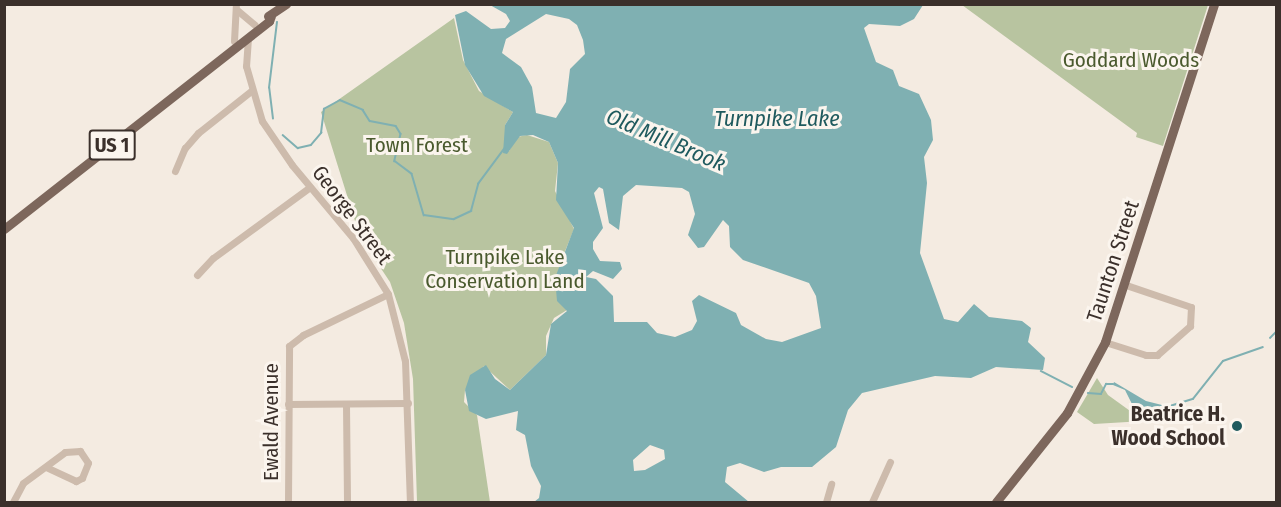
<!DOCTYPE html>
<style>
body{margin:0}
#map{position:relative;width:1281px;height:507px;overflow:hidden;background:#f4ebe1;font-family:"Fira Sans Condensed",sans-serif}
div>[style]{position:absolute}
.green>*{inset:0;background:#b8c4a0}
.water>*{inset:0;background:#7fb0b2}
.stream>*{height:1.5px;margin:-0.75px;padding:0 0.75px;transform-origin:0.75px;border-radius:0.75px;background:#7fb0b2}
.minor>*{height:7px;margin:-3.5px;padding:0 3.5px;transform-origin:3.5px;border-radius:3.5px;background:#cdbbac}
.major>*{height:9px;margin:-4.5px;padding:0 4.5px;transform-origin:4.5px;border-radius:4.5px;background:#7d675c}
.dots>*{width:16px;height:16px;translate:-50% -50%;box-sizing:border-box;border:3px solid #fbf5ee;border-radius:50%}
span{translate:-50% -50%;white-space:nowrap;text-align:center;line-height:1.15;-webkit-text-stroke:6px #fbf5ee;paint-order:stroke}
.shield-label span{padding:2px 4px;background:#fbf5ee;border:2px solid;border-radius:4px;-webkit-text-stroke-width:0}
.shield-label{font-size:20px;color:#3b302b;font-weight:700}
.park-label{font-size:21px;color:#4a5a2e}
.street-label{font-size:21px;color:#3b302b}
.poi-label{font-size:21px;color:#3b302b;font-weight:700}
.right{translate:-100% -50%;text-align:right}
.water-label{font-size:22px;color:#1f5a5e;font-style:italic}
.frame{position:absolute;inset:0;border:6px solid #3b302b;pointer-events:none}
</style>
<div id="map">
<div class="green">
<i style="clip-path:polygon(962px 5px,1208px 5px,1163px 146px,1136px 137px,1137px 133px)"></i>
<i style="clip-path:polygon(454px 18px,463px 60px,479px 91px,513px 112px,505px 125px,509px 151px,517px 137px,527px 135px,549px 142px,558px 163px,555px 191px,574px 229px,561px 261px,563px 303px,567px 310px,554px 318px,546px 336px,546px 355px,510px 390px,484px 366px,465px 390px,464px 402px,477px 415px,490px 502px,417px 502px,413px 379px,404px 323px,390px 282px,360px 237px,321px 112px)"></i>
<i style="clip-path:polygon(1097px 378px,1108px 395px,1144px 421px,1094px 424px,1077px 412px)"></i>
</div>
<div class="water">
<i style="clip-path:polygon(evenodd,490px 5px,923px 5px,914px 19px,900px 26px,869px 24px,864px 28px,876px 62px,893px 70px,899px 86px,919px 94px,931px 120px,933px 140px,924px 157px,927px 183px,920px 253px,944px 319px,958px 322px,974px 304px,989px 317px,1022px 321px,1031px 328px,1028px 342px,1045px 358px,1043px 370px,996px 367px,971px 378px,935px 376px,862px 393px,848px 410px,836px 447px,812px 467px,781px 467px,764px 472px,740px 463px,727px 467px,725px 482px,749px 502px,534px 502px,539px 498px,541px 486px,531px 466px,525px 435px,516px 430px,518px 411px,486px 419px,469px 411px,465px 390px,470px 375px,486px 365px,495px 379px,510px 390px,546px 355px,551px 324px,567px 311px,557px 301px,555px 278px,574px 228px,556px 200px,558px 163px,549px 142px,533px 135px,520px 136px,507px 154px,503px 153px,505px 125px,513px 112px,484px 96px,465px 65px,455px 15px,466px 11px,491px 29px,505px 28px,510px 21px,506px 14px,490px 5px,546px 14px,569px 19px,577px 25px,583px 40px,585px 54px,570px 69px,566px 102px,556px 118px,536px 113px,532px 87px,521px 67px,502px 53px,506px 39px,546px 14px,490px 5px,636px 185px,682px 188px,689px 192px,695px 214px,688px 235px,698px 248px,704px 247px,723px 220px,729px 226px,730px 247px,743px 260px,809px 283px,816px 296px,821px 328px,782px 342px,766px 339px,741px 325px,736px 313px,699px 295px,692px 301px,697px 321px,692px 330px,675px 337px,657px 333px,647px 322px,614px 322px,613px 296px,596px 279px,586px 277px,593px 271px,613px 279px,622px 269px,620px 262px,600px 261px,593px 249px,593px 242px,603px 228px,594px 193px,599px 187px,603px 189px,609px 223px,619px 230px,623px 196px,636px 185px,490px 5px,650px 445px,664px 450px,665px 459px,645px 470px,634px 471px,633px 460px,650px 445px)"></i>
<i style="clip-path:polygon(1114px 382px,1146px 401px,1170px 407px,1161px 406px,1153px 412px,1143px 409px,1132px 404px,1125px 390px,1113px 385px)"></i>
</div>
<div class="stream">
<i style="left:273px;top:119px;width:31px;rotate:-97deg"></i>
<i style="left:269px;top:88px;width:66px;rotate:-83.1deg"></i>
<i style="left:283px;top:135px;width:20px;rotate:41deg"></i>
<i style="left:298px;top:148px;width:13px;rotate:-13deg"></i>
<i style="left:311px;top:145px;width:16px;rotate:-50deg"></i>
<i style="left:321px;top:133px;width:24px;rotate:-83deg"></i>
<i style="left:324px;top:109px;width:18px;rotate:-29deg"></i>
<i style="left:340px;top:100px;width:25px;rotate:23deg"></i>
<i style="left:363px;top:110px;width:13px;rotate:58deg"></i>
<i style="left:370px;top:121px;width:26px;rotate:11deg"></i>
<i style="left:396px;top:126px;width:9px;rotate:58deg"></i>
<i style="left:401px;top:134px;width:28px;rotate:103deg"></i>
<i style="left:395px;top:161px;width:21px;rotate:37deg"></i>
<i style="left:412px;top:174px;width:43px;rotate:73.7deg"></i>
<i style="left:424px;top:215px;width:30px;rotate:8deg"></i>
<i style="left:454px;top:219px;width:19px;rotate:-25deg"></i>
<i style="left:471px;top:211px;width:28px;rotate:-75deg"></i>
<i style="left:478px;top:184px;width:44px;rotate:-53.4deg"></i>
<i style="left:1270px;top:338px;width:8px;rotate:-45deg"></i>
<i style="left:1041px;top:371px;width:35px;rotate:27deg"></i>
<i style="left:1088px;top:393px;width:13px;rotate:4deg"></i>
<i style="left:1101px;top:394px;width:11px;rotate:-63deg"></i>
<i style="left:1106px;top:384px;width:7px"></i>
<i style="left:1170px;top:406px;width:24px;rotate:-17deg"></i>
<i style="left:1193px;top:399px;width:48px;rotate:-51.7deg"></i>
<i style="left:1223px;top:361px;width:42px;rotate:-19.3deg"></i>
</div>
<div class="minor">
<i style="left:237px;top:10px;width:23px;rotate:40deg"></i>
<i style="left:248px;top:38px;width:28px;rotate:94deg"></i>
<i style="left:246px;top:66px;width:57px;rotate:73.8deg"></i>
<i style="left:262px;top:121px;width:53px;rotate:55.7deg"></i>
<i style="left:292px;top:165px;width:95px;rotate:50.1deg"></i>
<i style="left:353px;top:238px;width:66px;rotate:58deg"></i>
<i style="left:388px;top:294px;width:69px;rotate:75.8deg"></i>
<i style="left:405px;top:361px;width:141px;rotate:88deg"></i>
<i style="left:234px;top:41px;width:37px;rotate:-87deg"></i>
<i style="left:175px;top:171px;width:25px;rotate:-67deg"></i>
<i style="left:185px;top:148px;width:20px;rotate:-49deg"></i>
<i style="left:198px;top:133px;width:68px;rotate:-38.4deg"></i>
<i style="left:197px;top:275px;width:23px;rotate:-47deg"></i>
<i style="left:213px;top:258px;width:120px;rotate:-36.2deg"></i>
<i style="left:1105px;top:342px;width:43px;rotate:17.6deg"></i>
<i style="left:1146px;top:355px;width:11px"></i>
<i style="left:1157px;top:355px;width:44px;rotate:-41.3deg"></i>
<i style="left:1190px;top:326px;width:19px;rotate:-87deg"></i>
<i style="left:1191px;top:307px;width:69px;rotate:-161.3deg"></i>
<i style="left:288px;top:404px;width:120px;rotate:-0.5deg"></i>
<i style="left:346px;top:405px;width:97px;rotate:89.4deg"></i>
<i style="left:13px;top:502px;width:21px;rotate:-62deg"></i>
<i style="left:23px;top:483px;width:52px;rotate:-36.4deg"></i>
<i style="left:65px;top:452px;width:15px;rotate:-4deg"></i>
<i style="left:80px;top:451px;width:14px;rotate:56deg"></i>
<i style="left:88px;top:463px;width:16px;rotate:112deg"></i>
<i style="left:82px;top:478px;width:7px;rotate:153deg"></i>
<i style="left:76px;top:481px;width:33px;rotate:-155deg"></i>
<i style="left:288px;top:502px;width:156px;rotate:-89.6deg"></i>
<i style="left:289px;top:346px;width:18px;rotate:-38deg"></i>
<i style="left:303px;top:335px;width:94px;rotate:-25.8deg"></i>
<i style="left:826px;top:502px;width:19px;rotate:-74deg"></i>
<i style="left:872px;top:502px;width:44px;rotate:-65.8deg"></i>
</div>
<div class="major">
<i style="left:268px;top:16px;width:22px;rotate:-34deg"></i>
<i style="left:4px;top:229px;width:337px;rotate:-38.1deg"></i>
<i style="left:269px;top:21px;width:5px;rotate:-68deg"></i>
<i style="left:996px;top:502px;width:114px;rotate:-51.4deg"></i>
<i style="left:1067px;top:413px;width:81px;rotate:-61.8deg"></i>
<i style="left:1105px;top:342px;width:355px;rotate:-72.1deg"></i>
</div>
<div class="dots">
<i style="left:1237px;top:426px;background:#1f5a5e"></i>
</div>
<div class="shield-label">
<span style="left:112px;top:145px">US 1</span>
</div>
<div class="park-label">
<span style="left:1131px;top:60px">Goddard Woods</span>
<span style="left:417px;top:145px">Town Forest</span>
<span style="left:505px;top:269px">Turnpike Lake<br>Conservation Land</span>
</div>
<div class="street-label">
<span style="left:352px;top:215px;rotate:53deg">George Street</span>
<span style="left:1113px;top:261px;rotate:-72deg">Taunton Street</span>
<span style="left:271px;top:422px;rotate:-90deg">Ewald Avenue</span>
</div>
<div class="poi-label">
<span class="right" style="left:1225px;top:426px">Beatrice H.<br>Wood School</span>
</div>
<div class="water-label">
<span style="left:777px;top:119px">Turnpike Lake</span>
<span style="left:666px;top:140px;rotate:23deg">Old Mill Brook</span>
</div>
<div class="frame"></div>
</div>
